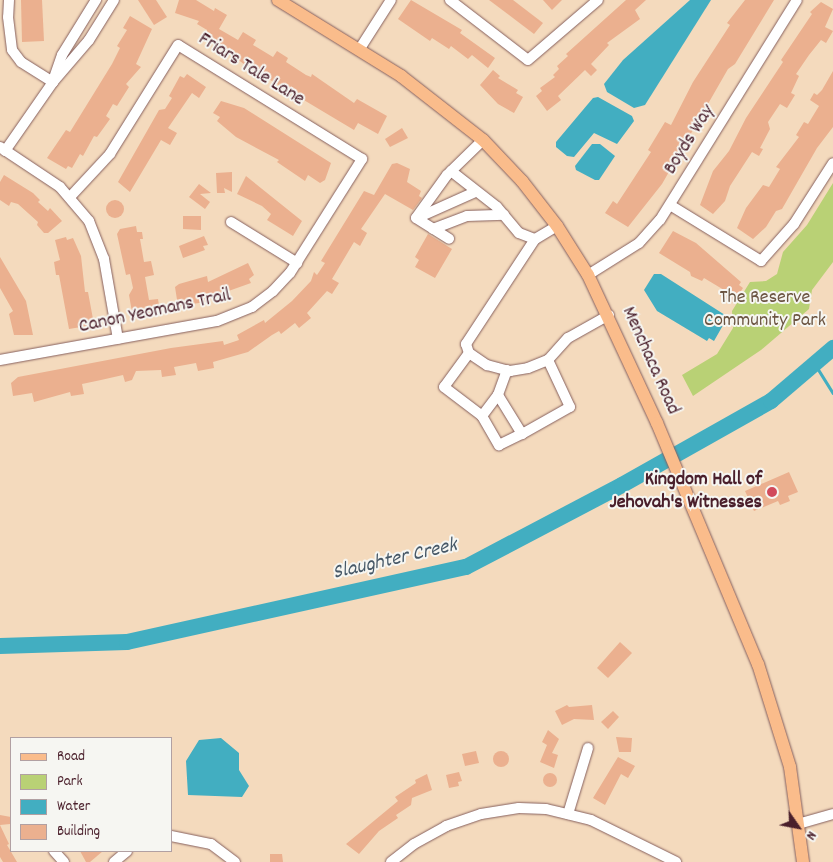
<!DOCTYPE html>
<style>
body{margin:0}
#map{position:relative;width:833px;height:862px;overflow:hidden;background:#f4dabd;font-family:Dekko,sans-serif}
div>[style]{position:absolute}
.green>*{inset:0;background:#b9d175}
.water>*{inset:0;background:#42aec1}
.stream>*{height:2.5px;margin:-1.25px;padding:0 1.25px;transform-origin:1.25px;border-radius:1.25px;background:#42aec1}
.river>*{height:16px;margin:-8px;padding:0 8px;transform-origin:8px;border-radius:8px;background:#42aec1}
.building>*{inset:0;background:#ebb08f}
.round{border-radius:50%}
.roads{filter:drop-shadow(0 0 1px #86605e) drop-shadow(0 0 1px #86605e)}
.minor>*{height:10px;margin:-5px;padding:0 5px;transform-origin:5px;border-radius:5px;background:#fff}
.major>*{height:12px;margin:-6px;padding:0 6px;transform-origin:6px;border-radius:6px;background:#fabc8b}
.dots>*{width:14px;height:14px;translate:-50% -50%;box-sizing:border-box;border:2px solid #f6f6f2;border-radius:50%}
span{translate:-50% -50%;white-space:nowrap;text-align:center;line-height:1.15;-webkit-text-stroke:4px #f6f6f2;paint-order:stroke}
.street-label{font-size:20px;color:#4a1f2b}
.park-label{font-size:20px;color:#6b5441}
.poi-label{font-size:20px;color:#4a1f2b;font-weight:700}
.right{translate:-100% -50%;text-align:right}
.water-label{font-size:21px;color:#475867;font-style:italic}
.legend{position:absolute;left:10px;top:737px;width:162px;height:115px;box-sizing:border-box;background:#f6f6f2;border:1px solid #b1a0a2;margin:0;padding:6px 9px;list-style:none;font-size:15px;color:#4a1f2b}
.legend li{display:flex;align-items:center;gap:10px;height:25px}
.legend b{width:25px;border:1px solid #b1a0a2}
.north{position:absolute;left:773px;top:802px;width:50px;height:50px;-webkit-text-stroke:4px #f6f6f2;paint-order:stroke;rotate:123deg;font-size:14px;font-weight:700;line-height:20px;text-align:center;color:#4a1f2b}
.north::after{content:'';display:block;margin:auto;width:18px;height:22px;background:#4a1f2b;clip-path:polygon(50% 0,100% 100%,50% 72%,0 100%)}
</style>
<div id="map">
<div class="green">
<i style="clip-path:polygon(833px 183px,833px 262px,812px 290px,809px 309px,761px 350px,693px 396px,682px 375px,717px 354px,733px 328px,732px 311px,750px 282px,766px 281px,777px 274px,783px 252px,807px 225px)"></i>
</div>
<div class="water">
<i style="clip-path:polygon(690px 0,711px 0,645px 105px,634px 108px,607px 92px,604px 84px,623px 60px)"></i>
<i style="clip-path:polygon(598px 97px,632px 116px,634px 121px,617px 144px,594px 133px,574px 157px,567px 156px,556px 147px,556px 142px,593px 98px)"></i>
<i style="clip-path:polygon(592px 144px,600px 144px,615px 156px,599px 180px,595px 180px,576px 170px,575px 166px)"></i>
<i style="clip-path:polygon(654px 274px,661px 274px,725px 315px,726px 320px,714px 341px,709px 338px,707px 341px,657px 311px,644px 290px)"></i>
<i style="clip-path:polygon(221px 738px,239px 753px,239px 770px,249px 786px,242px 797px,188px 795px,186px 761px,199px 740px)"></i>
</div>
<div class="stream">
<i style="left:815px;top:364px;width:34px;rotate:58deg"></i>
</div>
<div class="river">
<i style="left:0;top:646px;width:127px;rotate:-1.8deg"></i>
<i style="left:127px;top:642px;width:347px;rotate:-12.5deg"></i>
<i style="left:466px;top:567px;width:176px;rotate:-27.7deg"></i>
<i style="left:622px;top:485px;width:171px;rotate:-29.4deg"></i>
<i style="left:771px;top:401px;width:82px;rotate:-40.5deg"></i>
</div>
<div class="building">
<i style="clip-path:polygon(21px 0,42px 0,44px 41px,22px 42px)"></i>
<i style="clip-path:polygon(138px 0,156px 0,167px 17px,154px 25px)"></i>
<i style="clip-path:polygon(179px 0,196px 0,214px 11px,215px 8px,227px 15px,219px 29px,238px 40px,243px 32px,256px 40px,253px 45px,273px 57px,277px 51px,288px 58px,286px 62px,306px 75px,311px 77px,312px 74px,354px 103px,357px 99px,387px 116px,378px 134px,358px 123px,354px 130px,245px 65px,205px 34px,207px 30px,197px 24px,199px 21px,175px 13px)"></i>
<i style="clip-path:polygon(411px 0,462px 30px,460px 33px,495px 58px,488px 68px,472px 55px,468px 59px,451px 46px,449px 49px,432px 38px,430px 41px,398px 19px)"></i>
<i style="clip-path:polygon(489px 0,513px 0,543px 23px,534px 34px)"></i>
<i style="clip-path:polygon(543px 0,562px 0,552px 10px)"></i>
<i style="clip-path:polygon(626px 0,646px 0,635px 10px,640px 19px,607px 43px,609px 45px,591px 64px,597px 70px,591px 76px,585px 70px,558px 96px,561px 100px,547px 111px,536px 96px,542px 91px,540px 88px,555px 77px,553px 75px,559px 69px,557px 66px,568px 56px,566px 54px)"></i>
<i style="clip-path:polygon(745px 0,774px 0,735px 64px,728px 69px,662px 184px,628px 227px,605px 213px,613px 201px,617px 204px,651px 152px,648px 150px,665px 122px,671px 125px,693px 82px,730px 25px,727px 23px)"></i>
<i style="clip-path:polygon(821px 2px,833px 9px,825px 27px,833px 31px,826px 43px,821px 40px,809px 55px,796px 74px,799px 76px,791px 93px,795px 95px,787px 108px,780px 104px,768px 122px,770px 129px,760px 148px,763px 149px,759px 156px,752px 152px,730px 186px,725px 201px,713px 214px,700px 205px,713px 171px,729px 151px,746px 118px,783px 62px,781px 60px,812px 14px,810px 12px)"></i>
<i style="clip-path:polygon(130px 16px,152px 29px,136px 64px,141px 67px,126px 84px,129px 87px,117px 106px,113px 104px,106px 116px,110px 119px,97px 137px,94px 136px,83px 156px,80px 154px,72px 168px,68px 166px,66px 169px,47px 158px,66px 130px,70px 132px,112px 64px,120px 48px,117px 46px,127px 30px,123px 28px)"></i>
<i style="clip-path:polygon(493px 70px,500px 76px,498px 78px,518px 90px,516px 93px,523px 97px,514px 113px,498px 104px,480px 85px)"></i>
<i style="clip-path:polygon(833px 71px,833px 127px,817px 148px,782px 209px,776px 211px,766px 227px,753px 239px,737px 228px,746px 208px,763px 185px,769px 187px,780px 169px,776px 167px,799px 137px,796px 135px,804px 122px,808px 124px,819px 106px,810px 100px,814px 93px,817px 95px,822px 90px)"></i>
<i style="clip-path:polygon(187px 74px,206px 87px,199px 98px,192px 93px,168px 128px,177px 133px,170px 145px,161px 140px,130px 192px,118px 182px,159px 110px,165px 109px,172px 98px,169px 96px,180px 76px,184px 78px)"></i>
<i style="clip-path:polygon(221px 101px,244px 108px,331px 163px,325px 180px,320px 183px,308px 175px,305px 181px,277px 162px,279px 160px,236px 137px,217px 121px,220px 117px,213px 113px)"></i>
<i style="clip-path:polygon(402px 128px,408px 138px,390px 147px,385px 139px)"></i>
<i style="clip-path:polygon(397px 163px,410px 169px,407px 182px,421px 191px,419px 196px,422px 198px,413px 210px,385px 194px,361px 229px,367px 233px,360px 246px,354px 242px,332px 279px,339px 283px,332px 294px,327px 291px,307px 313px,311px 318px,299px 328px,295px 323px,281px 334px,279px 331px,272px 335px,248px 352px,213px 362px,214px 368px,198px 371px,196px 363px,174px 367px,176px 375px,162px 377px,161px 370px,136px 371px,132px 380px,125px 382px,123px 375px,101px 380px,82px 384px,84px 394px,71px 396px,70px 392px,34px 402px,32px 393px,13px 396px,11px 383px,18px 377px,171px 348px,223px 341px,224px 345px,239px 340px,237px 335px,264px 320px,265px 323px,292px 301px,311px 281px,314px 272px,317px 275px,325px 263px,321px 261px,364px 191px,374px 195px,392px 164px)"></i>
<i style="clip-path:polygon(232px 172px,232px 192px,224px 188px,225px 193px,217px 193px,216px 173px)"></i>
<i style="clip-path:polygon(4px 175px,33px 193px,40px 200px,38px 202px,48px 211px,50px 208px,62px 221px,48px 233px,44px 233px,37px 225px,38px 222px,18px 204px,11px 202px,9px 206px,0 200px,0 182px)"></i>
<i style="clip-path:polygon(246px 176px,302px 221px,293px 236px,267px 220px,271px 214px,262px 206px,237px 194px)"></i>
<i style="clip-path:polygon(199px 184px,211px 193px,200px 194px,210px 202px,205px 209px,189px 197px)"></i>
<i class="round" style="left:106px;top:200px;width:18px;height:18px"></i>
<i style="clip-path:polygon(183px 216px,201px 216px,201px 230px,183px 229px)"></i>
<i style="clip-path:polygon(136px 226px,137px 232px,142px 232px,143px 239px,140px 239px,144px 262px,151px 261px,154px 275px,145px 277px,149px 300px,158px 299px,160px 312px,137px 316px,137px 311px,132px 312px,129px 295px,133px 288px,130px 274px,126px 275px,117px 234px,120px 229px)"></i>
<i style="clip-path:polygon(673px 231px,696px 243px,741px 282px,739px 285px,743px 288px,733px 303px,720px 296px,724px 290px,704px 278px,702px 281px,691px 276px,690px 272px,659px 253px)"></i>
<i style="clip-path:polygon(428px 234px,452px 249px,435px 278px,415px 267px,419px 260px,415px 257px)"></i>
<i style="clip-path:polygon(204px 236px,208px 245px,203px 246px,205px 250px,183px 258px,179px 246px)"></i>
<i style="clip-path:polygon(66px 237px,67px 240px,73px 238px,81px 256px,85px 292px,88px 292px,93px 319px,87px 326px,69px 329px,59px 275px,56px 275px,54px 262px,60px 260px,55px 240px)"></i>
<i style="clip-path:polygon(0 257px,26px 301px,33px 335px,14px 335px,9px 314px,13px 311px,0 288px)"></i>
<i style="clip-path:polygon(248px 263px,254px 275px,249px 279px,251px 283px,206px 299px,206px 302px,178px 306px,175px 287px,179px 284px,207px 276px,208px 282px)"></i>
<i style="clip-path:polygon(789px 472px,798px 492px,788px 496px,790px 501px,780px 505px,778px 501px,754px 511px,745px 491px)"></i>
<i style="clip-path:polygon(620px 642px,632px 653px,608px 678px,597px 668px)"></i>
<i style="clip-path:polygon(567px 705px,569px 707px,592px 705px,594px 720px,574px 719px,562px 725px,555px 711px)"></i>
<i style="clip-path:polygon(613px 711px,619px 717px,608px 729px,601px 722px)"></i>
<i style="clip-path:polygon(548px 730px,559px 739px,552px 753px,558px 755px,554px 768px,540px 762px,547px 745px,542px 742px)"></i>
<i style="clip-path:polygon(616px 737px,632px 738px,631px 752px,619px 752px)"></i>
<i class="round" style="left:493px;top:751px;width:16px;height:16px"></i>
<i style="clip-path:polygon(476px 751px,479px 763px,465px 766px,462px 754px)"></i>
<i style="clip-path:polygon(618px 757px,635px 766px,628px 778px,621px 774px,605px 805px,593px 798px)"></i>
<i style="clip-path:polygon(459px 772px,462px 781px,458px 782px,459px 786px,449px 788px,446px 775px)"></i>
<i class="round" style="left:543px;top:773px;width:14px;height:14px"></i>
<i style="clip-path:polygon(427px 774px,432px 790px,412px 798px,411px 805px,396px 815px,398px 818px,379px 831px,359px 854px,346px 844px,398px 801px,395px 797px,416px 783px,415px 780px)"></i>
<i style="clip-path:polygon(0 815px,11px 817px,10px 824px,0 825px)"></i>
<i style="clip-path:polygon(0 825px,9px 844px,7px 845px,17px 862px,3px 862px,0 857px)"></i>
<i style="clip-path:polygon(80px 851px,103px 851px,90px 862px,86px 862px)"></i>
<i style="clip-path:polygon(270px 854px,282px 854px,283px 862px,270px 862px)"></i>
</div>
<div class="roads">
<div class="minor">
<i style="left:9px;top:0;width:17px;rotate:93deg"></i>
<i style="left:8px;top:17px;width:33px;rotate:83deg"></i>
<i style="left:12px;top:50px;width:15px;rotate:53deg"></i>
<i style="left:21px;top:62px;width:38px;rotate:32deg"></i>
<i style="left:450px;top:0;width:98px;rotate:37.6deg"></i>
<i style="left:528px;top:60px;width:92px;rotate:-40.6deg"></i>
<i style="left:359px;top:50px;width:59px;rotate:-57.4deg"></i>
<i style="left:54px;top:78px;width:24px;rotate:-71deg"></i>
<i style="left:62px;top:55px;width:65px;rotate:-58.3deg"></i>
<i style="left:0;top:147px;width:72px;rotate:33.7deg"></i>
<i style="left:60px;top:187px;width:45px;rotate:49.5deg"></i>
<i style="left:89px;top:221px;width:41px;rotate:68.5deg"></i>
<i style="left:104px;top:259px;width:81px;rotate:80.1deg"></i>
<i style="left:5px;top:151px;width:84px;rotate:-55.2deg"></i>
<i style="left:53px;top:82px;width:55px;rotate:-49.4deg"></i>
<i style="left:89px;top:40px;width:47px;rotate:-58deg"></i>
<i style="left:451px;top:171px;width:58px;rotate:38deg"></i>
<i style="left:497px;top:207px;width:34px;rotate:50deg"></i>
<i style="left:519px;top:233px;width:17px;rotate:21deg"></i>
<i style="left:670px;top:205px;width:107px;rotate:31.6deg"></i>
<i style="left:761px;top:261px;width:50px;rotate:-48.3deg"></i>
<i style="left:794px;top:224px;width:72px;rotate:-57.4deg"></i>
<i style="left:416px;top:218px;width:53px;rotate:-54.2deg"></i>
<i style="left:447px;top:175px;width:50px;rotate:-44.2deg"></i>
<i style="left:416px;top:218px;width:39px;rotate:32deg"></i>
<i style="left:417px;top:218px;width:64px;rotate:-24.1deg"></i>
<i style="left:231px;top:222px;width:78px;rotate:31.8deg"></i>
<i style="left:557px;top:226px;width:26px;rotate:149deg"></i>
<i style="left:535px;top:239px;width:126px;rotate:123.3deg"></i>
<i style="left:466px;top:344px;width:9px;rotate:72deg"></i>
<i style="left:469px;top:353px;width:22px;rotate:34deg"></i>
<i style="left:487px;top:365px;width:24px;rotate:15deg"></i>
<i style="left:510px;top:371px;width:18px;rotate:-9deg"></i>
<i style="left:528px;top:368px;width:22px;rotate:-22deg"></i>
<i style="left:548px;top:360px;width:30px;rotate:-48deg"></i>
<i style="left:568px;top:338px;width:47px;rotate:-29.3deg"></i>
<i style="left:433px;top:229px;width:36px;rotate:-21deg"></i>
<i style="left:467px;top:216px;width:37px;rotate:-2deg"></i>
<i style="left:588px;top:275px;width:60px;rotate:-32.1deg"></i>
<i style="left:639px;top:243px;width:31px;rotate:-48deg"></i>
<i style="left:660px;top:220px;width:259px;rotate:-58.1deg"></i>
<i style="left:469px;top:353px;width:42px;rotate:126.3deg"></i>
<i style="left:444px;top:387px;width:48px;rotate:37.3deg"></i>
<i style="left:482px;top:416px;width:34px;rotate:60deg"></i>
<i style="left:499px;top:445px;width:25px;rotate:-26deg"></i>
<i style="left:0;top:360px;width:220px;rotate:-10.2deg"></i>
<i style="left:217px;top:321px;width:38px;rotate:-22deg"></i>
<i style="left:252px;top:307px;width:26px;rotate:-37deg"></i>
<i style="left:273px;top:291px;width:25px;rotate:-47deg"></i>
<i style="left:290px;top:273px;width:135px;rotate:-57.7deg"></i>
<i style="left:362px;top:159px;width:216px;rotate:-148.2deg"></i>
<i style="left:178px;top:45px;width:128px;rotate:122deg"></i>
<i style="left:110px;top:154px;width:59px;rotate:132.9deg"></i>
<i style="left:507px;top:370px;width:27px;rotate:110deg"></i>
<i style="left:498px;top:395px;width:46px;rotate:58.4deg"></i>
<i style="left:522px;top:434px;width:55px;rotate:-29.4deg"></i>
<i style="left:570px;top:407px;width:52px;rotate:-115.1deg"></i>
<i style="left:482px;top:416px;width:26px;rotate:-53deg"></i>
<i style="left:568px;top:814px;width:69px;rotate:-73.1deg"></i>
<i style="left:798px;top:824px;width:36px;rotate:-16deg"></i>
<i style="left:171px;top:836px;width:41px;rotate:11.3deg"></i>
<i style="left:211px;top:844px;width:30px;rotate:37deg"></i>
<i style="left:54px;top:851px;width:15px;rotate:48deg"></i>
<i style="left:114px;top:862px;width:17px;rotate:-40deg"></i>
<i style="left:391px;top:862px;width:29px;rotate:-38deg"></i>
<i style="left:414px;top:844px;width:37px;rotate:-29deg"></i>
<i style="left:446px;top:826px;width:37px;rotate:-19deg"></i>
<i style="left:481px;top:814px;width:38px;rotate:-9deg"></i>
<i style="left:519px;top:808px;width:27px;rotate:2deg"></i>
<i style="left:546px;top:809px;width:46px;rotate:13.7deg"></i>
<i style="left:591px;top:820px;width:95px;rotate:26.3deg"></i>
</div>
<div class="major">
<i style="left:278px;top:0;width:145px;rotate:31.7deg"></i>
<i style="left:401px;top:76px;width:104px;rotate:38deg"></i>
<i style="left:483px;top:140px;width:57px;rotate:46.4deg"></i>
<i style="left:522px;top:181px;width:57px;rotate:52.1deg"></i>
<i style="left:557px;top:226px;width:58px;rotate:57.7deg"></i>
<i style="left:588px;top:275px;width:163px;rotate:65deg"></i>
<i style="left:657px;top:423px;width:261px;rotate:67.3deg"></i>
<i style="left:758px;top:664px;width:108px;rotate:72.7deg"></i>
<i style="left:790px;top:767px;width:96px;rotate:82.2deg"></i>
</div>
</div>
<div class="dots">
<i style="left:772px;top:492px;background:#d1495b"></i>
</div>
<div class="street-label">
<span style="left:251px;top:70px;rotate:32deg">Friars Tale Lane</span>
<span style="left:690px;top:140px;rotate:-58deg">Boyds Way</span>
<span style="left:155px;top:312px;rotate:-12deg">Canon Yeomans Trail</span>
<span style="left:650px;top:361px;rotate:66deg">Menchaca Road</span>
</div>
<div class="park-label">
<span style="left:765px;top:310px">The Reserve<br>Community Park</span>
</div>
<div class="poi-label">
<span class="right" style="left:762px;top:492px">Kingdom Hall of<br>Jehovah's Witnesses</span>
</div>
<div class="water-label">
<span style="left:395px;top:560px;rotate:-13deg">Slaughter Creek</span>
</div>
<ul class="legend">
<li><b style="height:6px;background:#fabc8b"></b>Road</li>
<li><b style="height:14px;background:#b9d175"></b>Park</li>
<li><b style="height:14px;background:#42aec1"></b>Water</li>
<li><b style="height:14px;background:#ebb08f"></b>Building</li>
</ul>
<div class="north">N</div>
</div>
